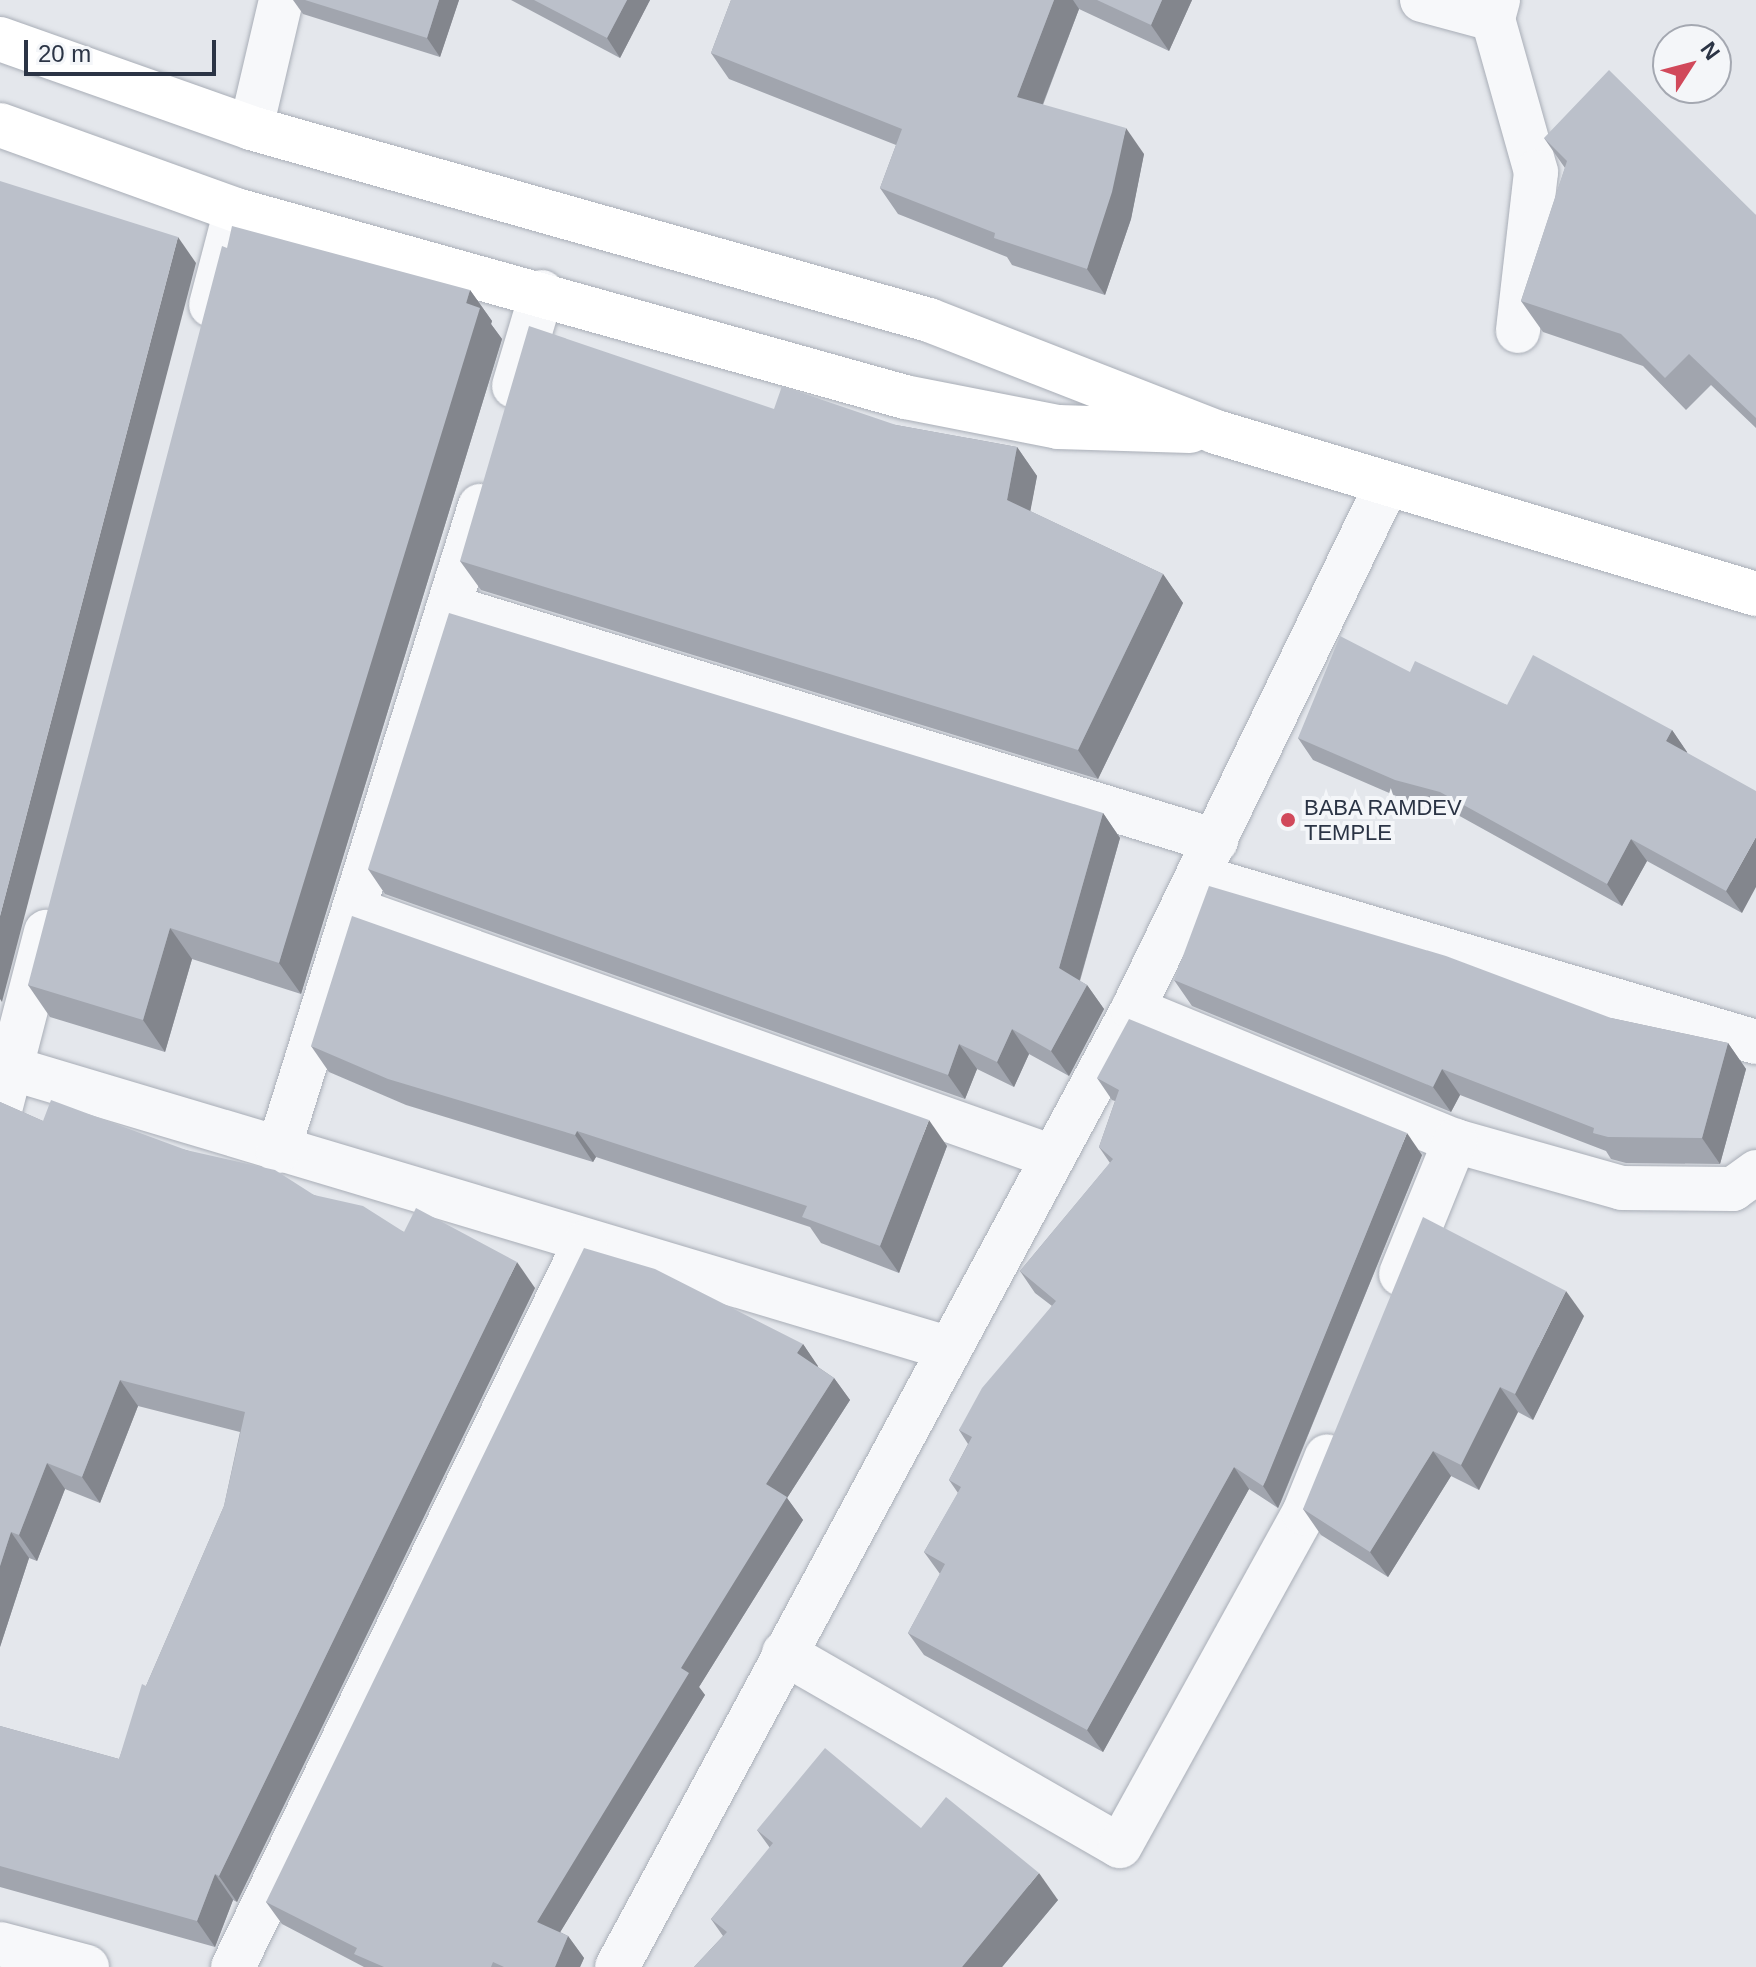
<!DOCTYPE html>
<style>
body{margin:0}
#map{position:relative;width:1756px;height:1967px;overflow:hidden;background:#e4e7ec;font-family:Helvetica,sans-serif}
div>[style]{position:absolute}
.roads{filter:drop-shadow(0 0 2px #a9aeb7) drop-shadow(0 0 2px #a9aeb7)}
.street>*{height:44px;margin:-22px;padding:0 22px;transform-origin:22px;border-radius:22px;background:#f7f8fa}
.secondary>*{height:44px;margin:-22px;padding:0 22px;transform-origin:22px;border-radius:22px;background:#fff}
.wall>*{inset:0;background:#a1a5ae}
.shaded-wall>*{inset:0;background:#83868d}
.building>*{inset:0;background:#bbc0ca}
.dots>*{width:22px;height:22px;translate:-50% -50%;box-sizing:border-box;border:4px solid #f4f6f9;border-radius:50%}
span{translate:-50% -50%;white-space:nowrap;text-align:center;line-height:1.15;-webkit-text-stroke:8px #f4f6f9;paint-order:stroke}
.poi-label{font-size:22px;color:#2b3445}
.left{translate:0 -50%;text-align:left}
.north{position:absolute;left:1652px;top:24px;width:80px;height:80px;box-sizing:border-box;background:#f4f6f9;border:2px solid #a4a8b1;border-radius:50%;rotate:54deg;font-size:22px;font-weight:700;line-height:32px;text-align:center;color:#2b3445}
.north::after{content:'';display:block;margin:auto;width:28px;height:36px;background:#d1495b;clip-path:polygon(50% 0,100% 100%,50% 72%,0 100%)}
.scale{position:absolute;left:24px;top:40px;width:192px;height:36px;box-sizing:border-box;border:4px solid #2b3445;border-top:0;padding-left:10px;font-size:24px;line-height:28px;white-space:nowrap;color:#2b3445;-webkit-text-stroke:6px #f4f6f9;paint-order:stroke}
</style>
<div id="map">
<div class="roads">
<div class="street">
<i style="left:1422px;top:0;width:73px;rotate:15deg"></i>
<i style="left:1498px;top:0;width:20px;rotate:105deg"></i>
<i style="left:1493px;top:19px;width:159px;rotate:74.3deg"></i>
<i style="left:1536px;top:172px;width:160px;rotate:96.5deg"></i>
<i style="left:251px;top:128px;width:131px;rotate:-76.8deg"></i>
<i style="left:211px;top:305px;width:98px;rotate:-75.3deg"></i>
<i style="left:514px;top:386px;width:98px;rotate:-73.4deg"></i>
<i style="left:450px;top:607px;width:801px;rotate:16.99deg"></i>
<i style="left:1199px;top:877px;width:581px;rotate:16.5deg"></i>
<i style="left:355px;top:910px;width:737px;rotate:19.49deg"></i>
<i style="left:1133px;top:1009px;width:348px;rotate:22.3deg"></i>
<i style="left:1455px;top:1141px;width:173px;rotate:15.7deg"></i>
<i style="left:1622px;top:1188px;width:111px;rotate:0.5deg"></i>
<i style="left:1733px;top:1189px;width:29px;rotate:-36deg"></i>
<i style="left:0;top:1065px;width:988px;rotate:16.64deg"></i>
<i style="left:0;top:1110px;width:184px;rotate:-75.5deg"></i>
<i style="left:278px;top:1151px;width:676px;rotate:-72.61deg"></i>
<i style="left:1401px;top:1274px;width:144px;rotate:-67.9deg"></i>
<i style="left:784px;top:1653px;width:387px;rotate:29.9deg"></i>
<i style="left:1120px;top:1846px;width:380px;rotate:-61.1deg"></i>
<i style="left:1304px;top:1513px;width:61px;rotate:-68deg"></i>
<i style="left:0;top:1944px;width:90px;rotate:14.8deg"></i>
<i style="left:233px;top:1967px;width:805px;rotate:-64.07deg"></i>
<i style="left:617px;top:1967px;width:1088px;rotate:-61.69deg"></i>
<i style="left:1133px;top:1009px;width:581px;rotate:-64.18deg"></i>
</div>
<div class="secondary">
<i style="left:0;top:39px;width:266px;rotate:19.5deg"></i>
<i style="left:251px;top:128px;width:705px;rotate:15.81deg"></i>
<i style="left:929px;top:320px;width:308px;rotate:21.3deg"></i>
<i style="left:1216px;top:432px;width:564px;rotate:16.7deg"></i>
<i style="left:0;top:125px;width:251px;rotate:19.8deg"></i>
<i style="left:236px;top:210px;width:695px;rotate:15.62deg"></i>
<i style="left:905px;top:397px;width:156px;rotate:11.1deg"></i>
<i style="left:1058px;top:427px;width:132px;rotate:1.7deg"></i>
</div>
</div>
<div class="wall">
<i style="clip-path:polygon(293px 0,459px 0,440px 57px,303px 14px)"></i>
<i style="clip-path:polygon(511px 0,650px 0,620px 58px)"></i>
<i style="clip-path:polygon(731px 0,1192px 0,1169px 51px,1079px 9px,1043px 105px,1144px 154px,1131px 219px,1105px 295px,1012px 265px,1007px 257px,898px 214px,880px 188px,896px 145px,729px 79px,711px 53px)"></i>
<i style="clip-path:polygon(1544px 138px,1756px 215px,1756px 428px,1711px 385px,1686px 410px,1643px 366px,1543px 332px,1521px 301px,1565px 168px)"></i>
<i style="clip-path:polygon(470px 290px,492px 321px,491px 324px,502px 339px,301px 994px,192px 959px,165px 1052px,50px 1017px,28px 985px)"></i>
<i style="clip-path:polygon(774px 409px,896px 425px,1017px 447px,1037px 476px,1030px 511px,1163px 574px,1183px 603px,1098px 779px,481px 590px,460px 561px)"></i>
<i style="clip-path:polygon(1410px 672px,1507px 705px,1672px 730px,1687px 752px,1742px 913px,1647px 861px,1622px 906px,1456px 814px,1410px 802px,1313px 760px,1298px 738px)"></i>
<i style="clip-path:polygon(1103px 813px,1120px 838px,1080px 981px,1087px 985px,1104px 1009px,1069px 1076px,1029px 1054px,1014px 1087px,977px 1069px,965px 1099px,385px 894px,368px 869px)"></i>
<i style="clip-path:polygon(1174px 980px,1611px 1018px,1728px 1043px,1746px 1069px,1720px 1164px,1626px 1163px,1611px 1159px,1606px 1151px,1460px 1095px,1451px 1112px,1192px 1006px)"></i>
<i style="clip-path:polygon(311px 1046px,947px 1146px,899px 1273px,821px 1243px,810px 1227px,596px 1157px,593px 1162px,406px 1105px,329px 1072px)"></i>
<i style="clip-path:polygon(1097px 1078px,1422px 1155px,1281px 1502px,1278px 1508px,1249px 1489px,1103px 1752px,924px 1655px,908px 1633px,940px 1574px,924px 1552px,958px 1493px,949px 1480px,968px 1444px,959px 1430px,1052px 1306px,1035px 1293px,1020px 1271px,1110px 1163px,1099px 1147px,1115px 1101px,1112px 1100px)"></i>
<i style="clip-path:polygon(0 1102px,43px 1121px,186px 1150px,314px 1195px,404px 1232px,535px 1288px,237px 1902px,233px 1900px,215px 1947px,0 1887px,0 1726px,119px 1759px,146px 1686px,224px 1506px,240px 1432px,138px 1406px,100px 1503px,65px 1489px,37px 1561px,29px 1558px,0 1647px)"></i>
<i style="clip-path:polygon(1584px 1316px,1533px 1420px,1518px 1412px,1479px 1490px,1451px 1476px,1388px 1577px,1321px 1535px,1303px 1509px)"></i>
<i style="clip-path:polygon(803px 1344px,818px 1367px,834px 1378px,850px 1400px,787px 1498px,803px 1520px,699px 1687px,705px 1695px,560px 1932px,568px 1936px,584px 1958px,580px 1967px,364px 1967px,282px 1924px,266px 1902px)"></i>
<i style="clip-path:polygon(921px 1828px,1058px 1900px,1002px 1967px,694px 1967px,723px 1936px,711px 1919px,770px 1848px,757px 1830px)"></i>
</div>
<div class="shaded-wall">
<i style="clip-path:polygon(439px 0,459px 0,440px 57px,427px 38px)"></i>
<i style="clip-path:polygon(627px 0,650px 0,620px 58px,607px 38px)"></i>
<i style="clip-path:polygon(1054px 0,1073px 0,1079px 9px,1035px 124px,1017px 97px)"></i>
<i style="clip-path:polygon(1162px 0,1192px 0,1169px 51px,1151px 25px)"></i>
<i style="clip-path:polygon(1126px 128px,1144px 154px,1131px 219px,1105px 295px,1087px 269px)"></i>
<i style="clip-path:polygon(178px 237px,196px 263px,2px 1002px,0 999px,0 916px)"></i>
<i style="clip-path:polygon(470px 290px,492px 321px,491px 324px,502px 339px,301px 994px,279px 963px)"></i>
<i style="clip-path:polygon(1017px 447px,1037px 476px,1027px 529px,1007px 500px)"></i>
<i style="clip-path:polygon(1163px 574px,1183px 603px,1098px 779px,1078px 750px)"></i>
<i style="clip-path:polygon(1672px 730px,1687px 752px,1681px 763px,1666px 741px)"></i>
<i style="clip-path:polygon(1103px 813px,1120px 838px,1076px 993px,1059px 968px)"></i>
<i style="clip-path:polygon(1756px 837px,1756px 887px,1742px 913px,1726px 891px)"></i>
<i style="clip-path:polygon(1631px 839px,1647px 861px,1622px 906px,1607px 884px)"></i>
<i style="clip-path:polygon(170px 928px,192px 959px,165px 1052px,143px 1020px)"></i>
<i style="clip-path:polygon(1087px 985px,1104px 1009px,1069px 1076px,1051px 1051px)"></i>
<i style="clip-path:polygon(1012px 1029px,1029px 1054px,1014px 1087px,997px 1062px)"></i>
<i style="clip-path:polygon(1728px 1043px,1746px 1069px,1720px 1164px,1702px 1138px)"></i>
<i style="clip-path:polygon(959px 1044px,977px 1069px,965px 1099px,948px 1075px)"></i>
<i style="clip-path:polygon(1442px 1069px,1460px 1095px,1451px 1112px,1433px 1087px)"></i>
<i style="clip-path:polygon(929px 1120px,947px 1146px,899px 1273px,880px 1246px)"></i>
<i style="clip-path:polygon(577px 1131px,596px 1157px,593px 1162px,575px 1135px)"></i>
<i style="clip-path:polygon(1407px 1133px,1422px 1155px,1278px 1508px,1263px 1486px)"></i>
<i style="clip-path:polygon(517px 1262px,535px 1288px,237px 1902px,219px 1876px)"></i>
<i style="clip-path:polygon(1566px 1291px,1584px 1316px,1533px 1420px,1515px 1394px)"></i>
<i style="clip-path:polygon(803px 1344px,818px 1366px,812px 1376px,797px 1353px)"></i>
<i style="clip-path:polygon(834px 1378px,850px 1400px,787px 1498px,803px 1520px,699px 1687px,705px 1695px,553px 1944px,537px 1922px,681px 1668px,766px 1484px)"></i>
<i style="clip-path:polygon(120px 1380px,138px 1406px,100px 1503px,82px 1477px)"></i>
<i style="clip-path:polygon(1500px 1387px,1518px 1412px,1479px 1490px,1461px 1465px)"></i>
<i style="clip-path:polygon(1433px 1451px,1451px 1476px,1388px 1577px,1370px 1552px)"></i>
<i style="clip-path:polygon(47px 1463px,65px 1489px,37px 1561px,19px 1535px)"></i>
<i style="clip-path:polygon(1234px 1467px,1249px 1489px,1103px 1752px,1087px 1730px)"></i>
<i style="clip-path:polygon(11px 1532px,29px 1558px,0 1647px,0 1566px)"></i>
<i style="clip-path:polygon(1039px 1873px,1058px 1900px,1002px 1967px,962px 1967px)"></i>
<i style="clip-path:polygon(215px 1874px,233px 1900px,215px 1947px,197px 1921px)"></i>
<i style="clip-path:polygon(568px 1936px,584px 1958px,580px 1967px,555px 1967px)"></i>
</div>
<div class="building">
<i style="clip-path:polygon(305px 0,439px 0,427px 38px)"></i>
<i style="clip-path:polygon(534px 0,627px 0,607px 38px)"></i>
<i style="clip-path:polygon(731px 0,1054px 0,1017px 97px,1126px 128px,1112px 192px,1087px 269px,994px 238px,995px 233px,880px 188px,902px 129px,711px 53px)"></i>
<i style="clip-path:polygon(1097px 0,1162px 0,1151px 25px)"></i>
<i style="clip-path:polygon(1609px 70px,1756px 215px,1756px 418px,1689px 354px,1665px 378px,1621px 334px,1521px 301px,1567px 161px,1544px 138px)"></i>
<i style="clip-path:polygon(0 181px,178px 237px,0 916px)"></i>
<i style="clip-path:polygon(232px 226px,470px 290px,466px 303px,480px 308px,279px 963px,170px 928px,143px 1020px,28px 985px,222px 246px,227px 248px)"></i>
<i style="clip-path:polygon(529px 326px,774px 409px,782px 386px,896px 425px,1017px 447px,1007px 500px,1163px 574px,1078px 750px,460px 561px)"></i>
<i style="clip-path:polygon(449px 613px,1103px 813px,1059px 968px,1087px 985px,1051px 1051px,1012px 1029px,997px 1062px,959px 1044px,948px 1075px,368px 869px)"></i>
<i style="clip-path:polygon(1340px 636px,1410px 672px,1415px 661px,1507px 705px,1533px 655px,1672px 730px,1666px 741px,1756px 791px,1756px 837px,1726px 891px,1631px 839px,1607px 884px,1440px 792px,1395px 780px,1298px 738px)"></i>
<i style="clip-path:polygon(1209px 886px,1446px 956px,1611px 1018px,1728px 1043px,1702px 1138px,1608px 1137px,1593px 1133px,1594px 1128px,1442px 1069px,1433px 1087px,1174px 980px)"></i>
<i style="clip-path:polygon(352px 916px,929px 1120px,880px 1246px,802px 1217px,807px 1206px,577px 1131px,575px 1135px,388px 1079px,311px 1046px)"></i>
<i style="clip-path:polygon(1129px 1019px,1407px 1133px,1266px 1480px,1263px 1486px,1234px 1467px,1087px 1730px,908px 1633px,945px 1564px,924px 1552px,961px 1487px,949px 1480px,972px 1437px,959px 1430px,982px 1388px,1056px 1301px,1020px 1271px,1113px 1159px,1099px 1147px,1119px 1090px,1097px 1078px)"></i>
<i style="clip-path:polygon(51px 1100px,186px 1150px,275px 1170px,314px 1195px,363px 1206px,404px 1232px,416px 1208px,517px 1262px,219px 1876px,215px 1874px,197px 1921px,0 1866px,0 1726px,119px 1759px,142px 1684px,146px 1686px,224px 1506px,245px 1412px,120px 1380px,82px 1477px,47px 1463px,19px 1535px,11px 1532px,0 1566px,0 1102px,43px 1121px)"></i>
<i style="clip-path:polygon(1423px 1217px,1566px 1291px,1515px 1394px,1500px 1387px,1461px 1465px,1433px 1451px,1370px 1552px,1303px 1509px)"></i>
<i style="clip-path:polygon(584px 1248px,655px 1269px,803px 1344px,797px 1353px,834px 1378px,766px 1484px,787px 1497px,681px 1668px,689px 1673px,537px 1922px,568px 1936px,555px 1967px,504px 1967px,493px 1962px,491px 1967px,384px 1967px,354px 1954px,357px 1948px,266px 1902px)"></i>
<i style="clip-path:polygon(825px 1748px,921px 1828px,946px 1797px,1039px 1873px,962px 1967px,694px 1967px,727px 1932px,711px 1919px,773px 1843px,757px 1830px)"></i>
</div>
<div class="dots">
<i style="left:1288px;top:820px;background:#d1495b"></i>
</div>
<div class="poi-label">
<span class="left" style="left:1304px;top:820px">BABA RAMDEV<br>TEMPLE</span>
</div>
<div class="north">N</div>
<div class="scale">20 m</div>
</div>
